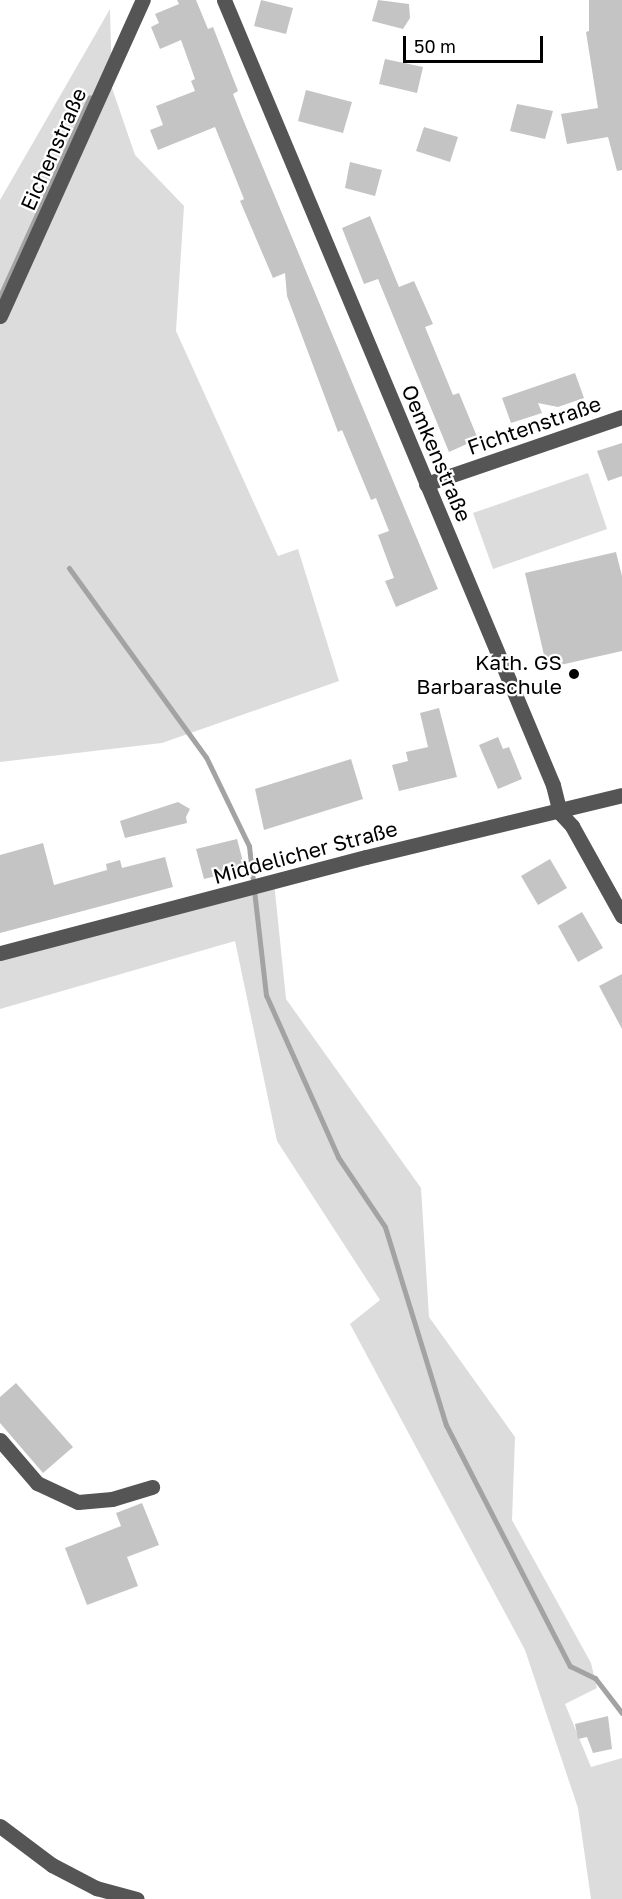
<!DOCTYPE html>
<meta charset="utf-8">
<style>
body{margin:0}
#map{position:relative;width:622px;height:1899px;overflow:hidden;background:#fff;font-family:"Golos Text",sans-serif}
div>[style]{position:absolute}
.green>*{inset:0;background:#dcdcdc}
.stream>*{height:5px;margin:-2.5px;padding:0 2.5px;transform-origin:2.5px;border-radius:2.5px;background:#a3a3a3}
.building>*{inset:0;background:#c4c4c4}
.minor>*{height:15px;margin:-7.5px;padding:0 7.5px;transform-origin:7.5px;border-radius:7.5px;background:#555}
.dots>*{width:16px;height:16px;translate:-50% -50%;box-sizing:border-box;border:3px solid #fff;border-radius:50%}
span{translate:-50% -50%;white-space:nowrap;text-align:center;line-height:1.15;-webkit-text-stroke:4.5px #fff;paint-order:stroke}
.street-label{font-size:21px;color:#000}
.poi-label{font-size:21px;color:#000}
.right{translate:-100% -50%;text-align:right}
.scale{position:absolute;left:403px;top:36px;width:140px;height:27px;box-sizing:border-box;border:3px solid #000;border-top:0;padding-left:8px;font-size:18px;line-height:21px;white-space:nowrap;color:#000;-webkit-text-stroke:4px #fff;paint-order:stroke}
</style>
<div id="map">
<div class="green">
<i style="clip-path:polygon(110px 9px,112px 88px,135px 155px,184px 206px,176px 331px,278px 556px,298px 549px,339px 681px,162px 743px,0 762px,0 200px)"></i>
<i style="clip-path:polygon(588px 473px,607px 529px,493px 569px,473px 513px)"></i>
<i style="clip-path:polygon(274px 882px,286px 999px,421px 1188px,429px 1317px,515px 1437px,512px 1520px,591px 1663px,597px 1688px,565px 1704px,591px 1767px,622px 1758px,622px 1899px,591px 1899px,578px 1808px,525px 1650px,350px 1324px,380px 1300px,277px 1141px,235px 941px,0 1009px,0 953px)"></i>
</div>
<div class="stream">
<i style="left:0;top:296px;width:218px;rotate:-65.7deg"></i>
<i style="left:69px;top:568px;width:233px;rotate:54.1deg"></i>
<i style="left:206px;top:757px;width:99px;rotate:64.2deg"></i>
<i style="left:249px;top:846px;width:150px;rotate:83.5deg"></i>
<i style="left:266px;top:995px;width:177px;rotate:66deg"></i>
<i style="left:338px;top:1157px;width:84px;rotate:56.1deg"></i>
<i style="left:385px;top:1227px;width:207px;rotate:72.9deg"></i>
<i style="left:446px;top:1425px;width:271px;rotate:62.8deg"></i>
<i style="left:570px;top:1666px;width:28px;rotate:26deg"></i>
<i style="left:595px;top:1678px;width:44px;rotate:52.4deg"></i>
</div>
<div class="building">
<i style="clip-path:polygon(177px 0,196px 0,208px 29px,213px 27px,238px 91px,233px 94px,242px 117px,438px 589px,396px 607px,385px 581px,394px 578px,378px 535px,389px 531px,376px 498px,371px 500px,342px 430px,338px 432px,287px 296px,285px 273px,273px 278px,240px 201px,244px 199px,215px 127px,158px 150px,150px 130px,163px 125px,156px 106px,195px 91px,191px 81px,195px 79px,181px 40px,160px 49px,151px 27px,159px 23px,155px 14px,179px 4px)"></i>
<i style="clip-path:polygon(261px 0,293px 8px,286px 34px,254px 26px)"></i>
<i style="clip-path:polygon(378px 0,409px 4px,410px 18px,403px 29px,372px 21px)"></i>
<i style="clip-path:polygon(589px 0,622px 0,622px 170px,617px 171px,608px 137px,567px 144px,561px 114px,598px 108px,586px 32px,589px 31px)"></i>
<i style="clip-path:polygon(385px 59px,423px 67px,417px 93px,379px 84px)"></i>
<i style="clip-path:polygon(306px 90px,352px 102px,343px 133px,298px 121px)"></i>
<i style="clip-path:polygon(517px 104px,553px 111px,545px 139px,510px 131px)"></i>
<i style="clip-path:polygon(424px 127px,458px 137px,450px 162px,416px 151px)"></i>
<i style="clip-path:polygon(350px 162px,382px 170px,375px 196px,345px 188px)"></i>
<i style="clip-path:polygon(370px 216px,399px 287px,414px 281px,433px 324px,425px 327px,453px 395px,459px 393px,478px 439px,449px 452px,378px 279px,364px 284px,342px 228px)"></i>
<i style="clip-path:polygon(575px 373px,584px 398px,558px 407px,538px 403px,542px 413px,511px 423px,502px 398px)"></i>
<i style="clip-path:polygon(622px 443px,622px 476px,608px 481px,597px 451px)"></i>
<i style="clip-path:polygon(616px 552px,622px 576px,622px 651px,547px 668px,525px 573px)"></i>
<i style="clip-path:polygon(439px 708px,457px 777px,399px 791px,392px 765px,408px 761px,406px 752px,428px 747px,420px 713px)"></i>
<i style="clip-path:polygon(498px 737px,503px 749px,509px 747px,522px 779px,498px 789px,479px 745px)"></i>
<i style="clip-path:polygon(351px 759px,363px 799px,264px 830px,255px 789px)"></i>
<i style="clip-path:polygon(178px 802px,190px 809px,186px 817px,187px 823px,125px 838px,120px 821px)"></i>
<i style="clip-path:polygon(237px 839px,245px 869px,204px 879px,196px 849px)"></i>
<i style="clip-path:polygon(43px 843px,54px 885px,107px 870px,106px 864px,120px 860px,122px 868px,165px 857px,173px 887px,0 933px,0 855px)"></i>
<i style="clip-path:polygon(550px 859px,567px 888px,538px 905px,521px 876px)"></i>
<i style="clip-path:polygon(582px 912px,603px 948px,578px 962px,558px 926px)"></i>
<i style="clip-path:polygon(622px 974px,622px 1029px,599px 986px)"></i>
<i style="clip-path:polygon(16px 1383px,73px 1447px,43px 1473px,0 1423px,0 1397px)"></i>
<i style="clip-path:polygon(142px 1503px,159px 1545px,127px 1557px,138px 1586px,87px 1605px,65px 1548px,121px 1526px,116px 1513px)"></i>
<i style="clip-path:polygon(608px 1716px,612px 1749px,593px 1753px,587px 1737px,578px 1739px,575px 1724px)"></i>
</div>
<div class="minor">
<i style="left:224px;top:0;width:851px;rotate:67.26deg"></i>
<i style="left:553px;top:785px;width:29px;rotate:76deg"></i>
<i style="left:560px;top:813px;width:18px;rotate:47deg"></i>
<i style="left:572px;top:826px;width:103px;rotate:60.9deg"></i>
<i style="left:0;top:316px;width:347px;rotate:-65.7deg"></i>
<i style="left:426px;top:484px;width:207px;rotate:-18.9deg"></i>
<i style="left:0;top:953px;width:378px;rotate:-14.7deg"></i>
<i style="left:366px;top:857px;width:263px;rotate:-13.6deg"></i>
<i style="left:0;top:1440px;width:57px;rotate:49.3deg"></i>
<i style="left:37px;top:1483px;width:45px;rotate:24.9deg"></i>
<i style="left:78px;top:1502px;width:34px;rotate:-5deg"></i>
<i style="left:112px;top:1499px;width:42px;rotate:-16.7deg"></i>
<i style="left:0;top:1826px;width:65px;rotate:36.9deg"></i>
<i style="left:52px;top:1865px;width:50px;rotate:27.6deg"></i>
<i style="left:96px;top:1888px;width:42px;rotate:15deg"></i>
</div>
<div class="dots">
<i style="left:574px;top:674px;background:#000"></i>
</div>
<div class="street-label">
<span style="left:53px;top:149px;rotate:-66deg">Eichenstraße</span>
<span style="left:534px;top:425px;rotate:-19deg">Fichtenstraße</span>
<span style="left:437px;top:453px;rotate:67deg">Oemkenstraße</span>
<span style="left:305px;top:852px;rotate:-15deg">Middelicher Straße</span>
</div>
<div class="poi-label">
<span class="right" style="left:562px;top:674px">Kath. GS<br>Barbaraschule</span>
</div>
<div class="scale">50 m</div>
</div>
